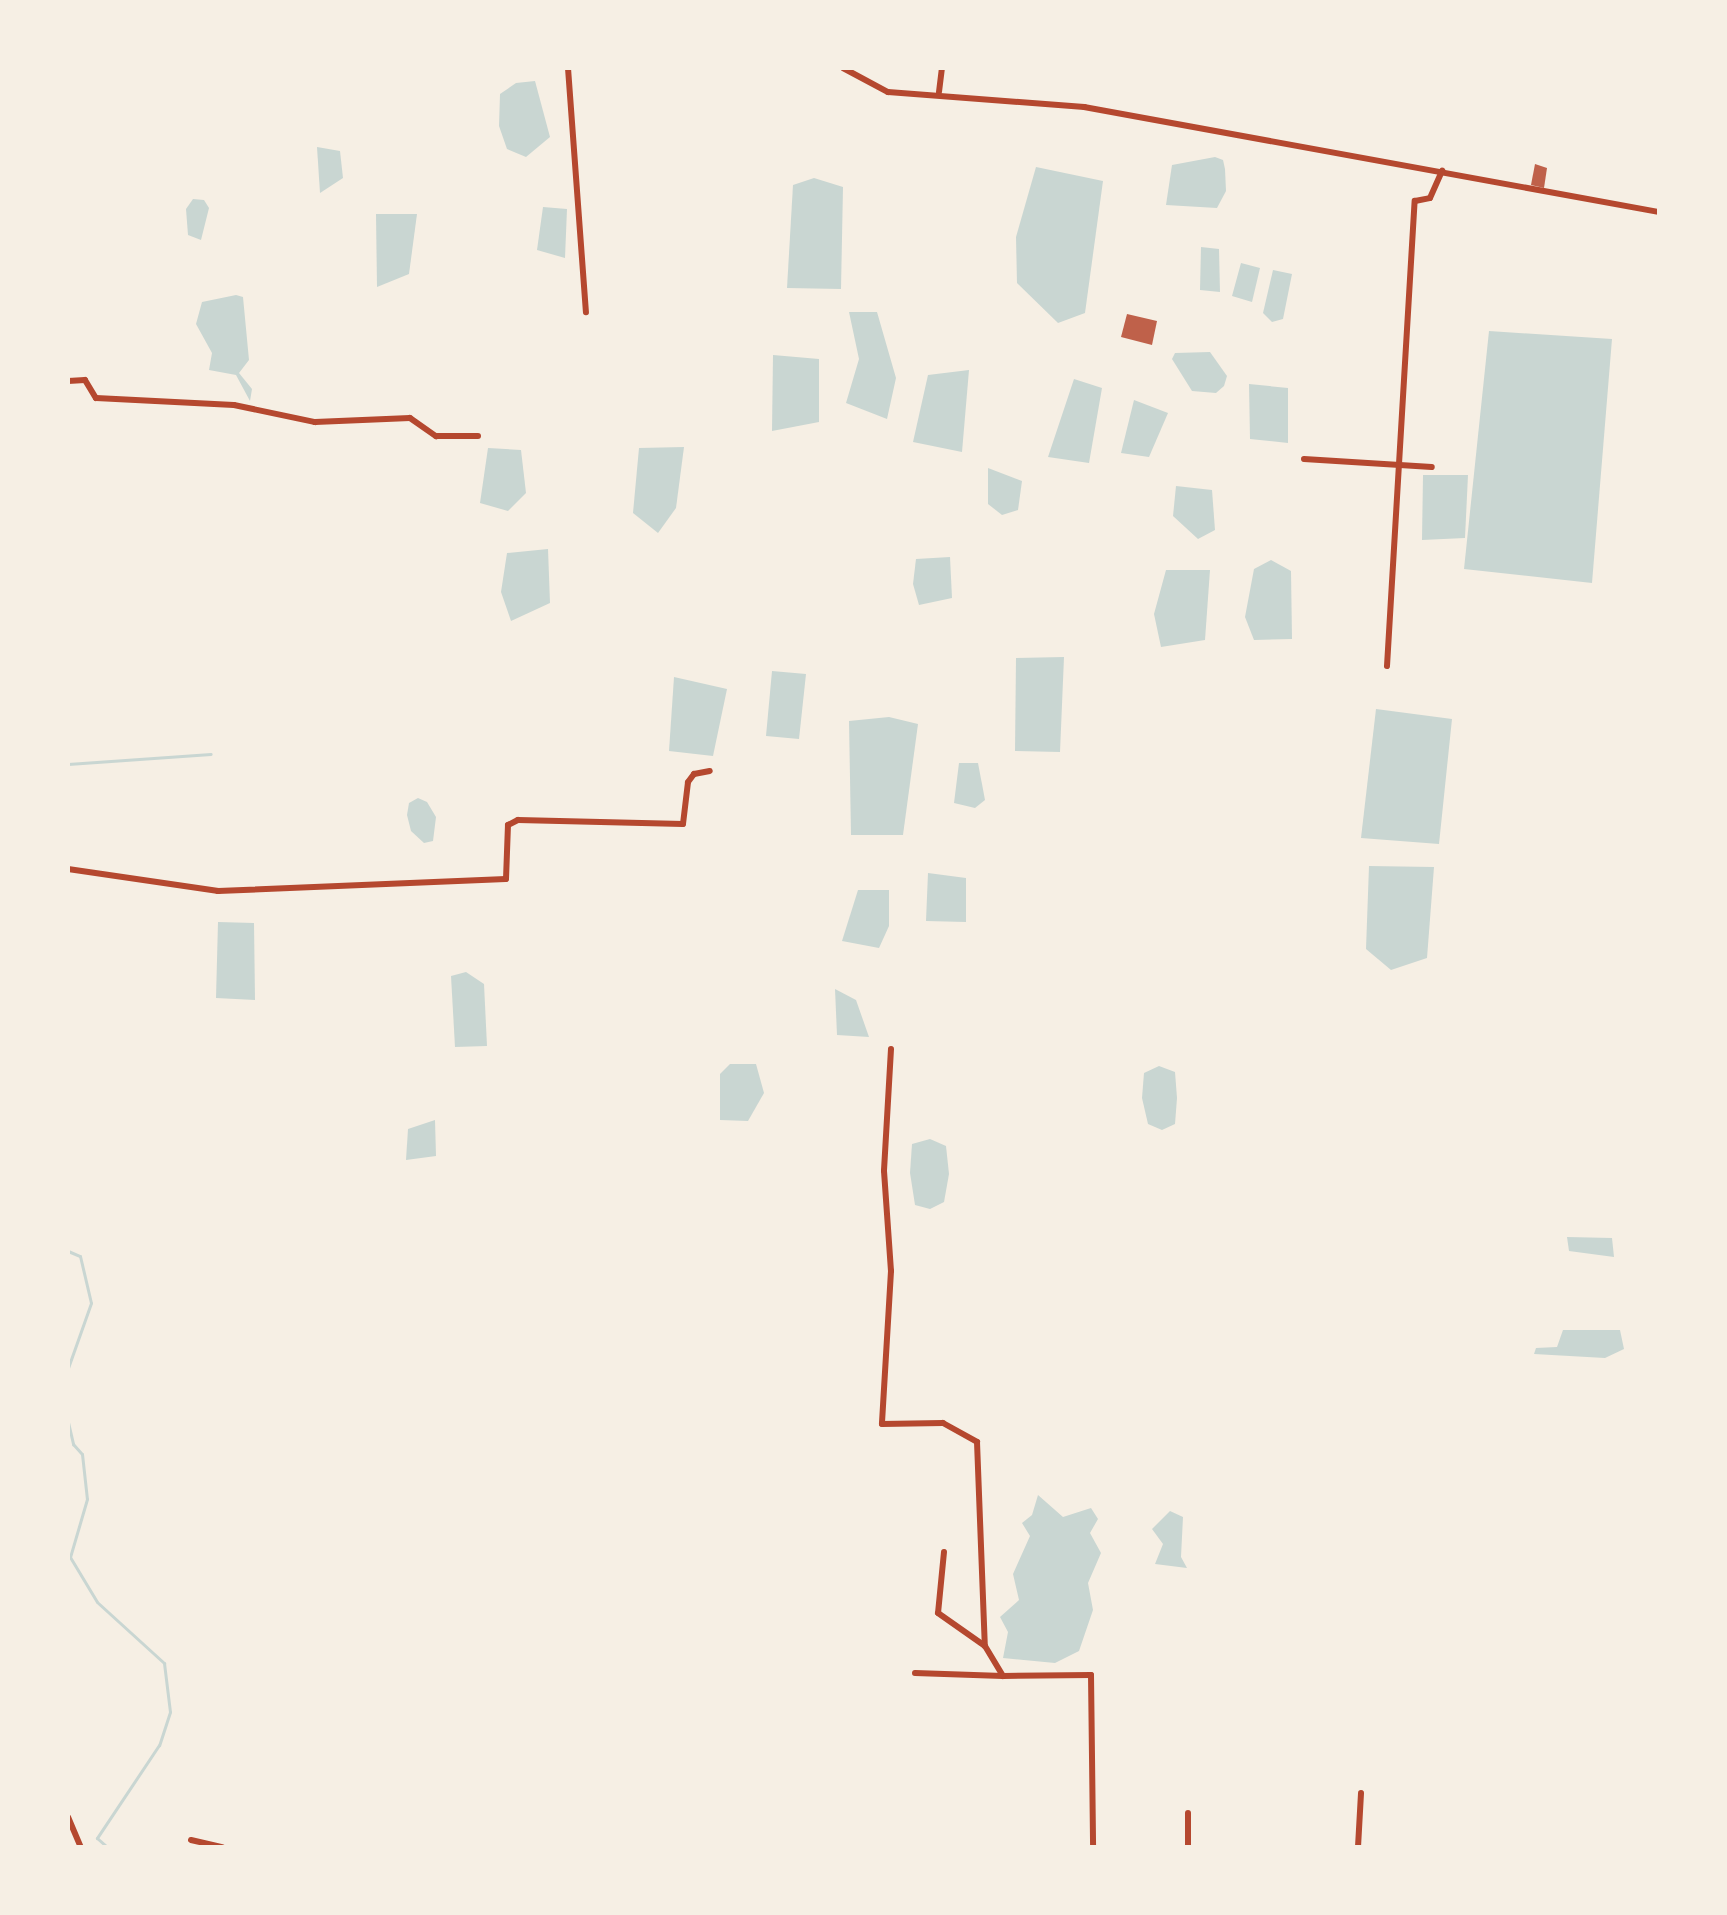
<!DOCTYPE html>
<style>
body{margin:0}
#map{position:relative;width:1727px;height:1915px;overflow:hidden;background:#f6efe4;font-family:Inter,sans-serif}
div>[style]{position:absolute}
.water>*{inset:0;background:#c9d6d2}
.stream>*{height:3px;margin:-1.5px;padding:0 1.5px;transform-origin:1.5px;border-radius:1.5px;background:#c9d6d2}
.building>*{inset:0;background:#bf614a}
.minor>*{height:6px;margin:-3px;padding:0 3px;transform-origin:3px;border-radius:3px;background:#b5482f}
span{translate:-50% -50%;white-space:nowrap;text-align:center;line-height:1.15;-webkit-text-stroke:8px #f6efe4;paint-order:stroke}
.frame{position:absolute;inset:0;border:70px solid #f6efe4;pointer-events:none}
</style>
<div id="map">
<div class="water">
<i style="clip-path:polygon(535px 81px,550px 137px,526px 157px,507px 149px,499px 126px,500px 94px,516px 83px)"></i>
<i style="clip-path:polygon(317px 147px,340px 151px,343px 178px,320px 193px)"></i>
<i style="clip-path:polygon(1215px 157px,1223px 160px,1225px 169px,1226px 191px,1217px 208px,1166px 205px,1172px 165px)"></i>
<i style="clip-path:polygon(1036px 167px,1103px 181px,1085px 313px,1058px 323px,1017px 283px,1016px 237px)"></i>
<i style="clip-path:polygon(814px 178px,843px 187px,841px 289px,787px 288px,793px 185px)"></i>
<i style="clip-path:polygon(193px 199px,204px 200px,209px 208px,201px 240px,188px 235px,186px 209px)"></i>
<i style="clip-path:polygon(543px 207px,567px 209px,565px 258px,537px 250px)"></i>
<i style="clip-path:polygon(376px 214px,417px 214px,409px 274px,377px 287px)"></i>
<i style="clip-path:polygon(1201px 247px,1219px 249px,1220px 292px,1200px 290px)"></i>
<i style="clip-path:polygon(1241px 263px,1260px 268px,1252px 302px,1232px 296px)"></i>
<i style="clip-path:polygon(1273px 270px,1292px 274px,1283px 319px,1272px 322px,1263px 313px)"></i>
<i style="clip-path:polygon(236px 295px,243px 297px,249px 360px,239px 373px,252px 389px,250px 401px,236px 375px,209px 370px,212px 353px,196px 324px,202px 302px)"></i>
<i style="clip-path:polygon(849px 312px,877px 312px,896px 378px,887px 419px,846px 403px,859px 359px)"></i>
<i style="clip-path:polygon(1489px 331px,1612px 339px,1592px 583px,1464px 569px)"></i>
<i style="clip-path:polygon(1210px 352px,1227px 376px,1224px 386px,1216px 393px,1192px 391px,1172px 359px,1175px 353px)"></i>
<i style="clip-path:polygon(773px 355px,819px 359px,819px 422px,772px 431px)"></i>
<i style="clip-path:polygon(969px 370px,962px 452px,913px 442px,928px 375px)"></i>
<i style="clip-path:polygon(1074px 379px,1102px 388px,1089px 463px,1048px 457px)"></i>
<i style="clip-path:polygon(1249px 384px,1288px 388px,1288px 443px,1250px 439px)"></i>
<i style="clip-path:polygon(1134px 400px,1168px 413px,1149px 457px,1121px 453px)"></i>
<i style="clip-path:polygon(684px 447px,676px 508px,658px 533px,633px 513px,639px 448px)"></i>
<i style="clip-path:polygon(488px 448px,521px 450px,526px 493px,508px 511px,480px 503px)"></i>
<i style="clip-path:polygon(988px 468px,1022px 481px,1018px 510px,1002px 515px,988px 504px)"></i>
<i style="clip-path:polygon(1423px 475px,1468px 475px,1465px 538px,1422px 540px)"></i>
<i style="clip-path:polygon(1176px 486px,1212px 490px,1215px 530px,1198px 539px,1173px 516px)"></i>
<i style="clip-path:polygon(548px 549px,550px 603px,511px 621px,501px 592px,507px 553px)"></i>
<i style="clip-path:polygon(950px 557px,952px 598px,919px 605px,913px 584px,916px 559px)"></i>
<i style="clip-path:polygon(1271px 560px,1291px 571px,1292px 639px,1254px 640px,1245px 617px,1254px 569px)"></i>
<i style="clip-path:polygon(1166px 570px,1210px 570px,1205px 640px,1161px 647px,1154px 614px)"></i>
<i style="clip-path:polygon(1064px 657px,1060px 752px,1015px 751px,1016px 658px)"></i>
<i style="clip-path:polygon(772px 671px,806px 674px,799px 739px,766px 736px)"></i>
<i style="clip-path:polygon(674px 677px,727px 689px,713px 756px,669px 751px)"></i>
<i style="clip-path:polygon(1376px 709px,1452px 719px,1439px 844px,1361px 838px)"></i>
<i style="clip-path:polygon(889px 717px,918px 724px,903px 835px,851px 835px,849px 721px)"></i>
<i style="clip-path:polygon(959px 763px,978px 763px,985px 800px,975px 808px,954px 803px)"></i>
<i style="clip-path:polygon(418px 798px,427px 802px,436px 817px,433px 841px,424px 843px,411px 831px,407px 815px,409px 803px)"></i>
<i style="clip-path:polygon(1369px 866px,1434px 867px,1427px 958px,1391px 970px,1366px 949px)"></i>
<i style="clip-path:polygon(928px 873px,966px 878px,966px 922px,926px 921px)"></i>
<i style="clip-path:polygon(858px 890px,889px 890px,889px 926px,879px 948px,842px 941px)"></i>
<i style="clip-path:polygon(218px 922px,254px 923px,255px 1000px,216px 998px)"></i>
<i style="clip-path:polygon(466px 972px,484px 984px,487px 1046px,455px 1047px,451px 976px)"></i>
<i style="clip-path:polygon(835px 989px,856px 1000px,869px 1037px,837px 1035px)"></i>
<i style="clip-path:polygon(730px 1064px,756px 1064px,764px 1093px,748px 1121px,720px 1120px,720px 1074px)"></i>
<i style="clip-path:polygon(1159px 1066px,1175px 1072px,1177px 1098px,1175px 1124px,1162px 1130px,1148px 1124px,1142px 1098px,1144px 1073px)"></i>
<i style="clip-path:polygon(435px 1120px,436px 1156px,406px 1160px,408px 1129px)"></i>
<i style="clip-path:polygon(930px 1139px,946px 1146px,949px 1174px,944px 1202px,930px 1209px,915px 1205px,910px 1173px,912px 1144px)"></i>
<i style="clip-path:polygon(1567px 1237px,1612px 1238px,1614px 1257px,1569px 1251px)"></i>
<i style="clip-path:polygon(1563px 1330px,1620px 1330px,1624px 1349px,1605px 1358px,1534px 1354px,1536px 1348px,1557px 1347px)"></i>
<i style="clip-path:polygon(1038px 1495px,1063px 1517px,1091px 1508px,1098px 1519px,1090px 1533px,1101px 1553px,1088px 1583px,1093px 1610px,1079px 1651px,1055px 1663px,1003px 1658px,1008px 1632px,1000px 1617px,1019px 1600px,1013px 1574px,1030px 1536px,1022px 1523px,1032px 1515px)"></i>
<i style="clip-path:polygon(1170px 1511px,1183px 1517px,1181px 1557px,1187px 1568px,1155px 1564px,1163px 1544px,1152px 1529px)"></i>
</div>
<div class="stream">
<i style="left:68px;top:764px;width:143px;rotate:-4deg"></i>
<i style="left:68px;top:894px;width:26px;rotate:90deg"></i>
<i style="left:68px;top:1251px;width:13px;rotate:23deg"></i>
<i style="left:80px;top:1256px;width:48px;rotate:76.8deg"></i>
<i style="left:91px;top:1303px;width:69px;rotate:109.5deg"></i>
<i style="left:68px;top:1422px;width:23px;rotate:77deg"></i>
<i style="left:73px;top:1444px;width:13px;rotate:48deg"></i>
<i style="left:82px;top:1454px;width:45px;rotate:83.7deg"></i>
<i style="left:87px;top:1499px;width:60px;rotate:106.3deg"></i>
<i style="left:70px;top:1557px;width:52px;rotate:59deg"></i>
<i style="left:97px;top:1602px;width:91px;rotate:42.3deg"></i>
<i style="left:164px;top:1663px;width:49px;rotate:83deg"></i>
<i style="left:170px;top:1712px;width:35px;rotate:108deg"></i>
<i style="left:159px;top:1745px;width:112px;rotate:123.7deg"></i>
<i style="left:97px;top:1838px;width:13px;rotate:42deg"></i>
</div>
<div class="building">
<i style="clip-path:polygon(1535px 164px,1547px 168px,1544px 188px,1531px 185px)"></i>
<i style="clip-path:polygon(1127px 314px,1157px 321px,1152px 345px,1121px 337px)"></i>
</div>
<div class="minor">
<i style="left:568px;top:68px;width:245px;rotate:85.8deg"></i>
<i style="left:843px;top:68px;width:51px;rotate:28.1deg"></i>
<i style="left:888px;top:92px;width:197px;rotate:4.4deg"></i>
<i style="left:1084px;top:107px;width:585px;rotate:10.35deg"></i>
<i style="left:939px;top:92px;width:24px;rotate:-83deg"></i>
<i style="left:68px;top:381px;width:17px;rotate:-3deg"></i>
<i style="left:85px;top:380px;width:21px;rotate:59deg"></i>
<i style="left:96px;top:398px;width:138px;rotate:2.9deg"></i>
<i style="left:234px;top:405px;width:83px;rotate:11.9deg"></i>
<i style="left:315px;top:422px;width:95px;rotate:-2.4deg"></i>
<i style="left:410px;top:418px;width:32px;rotate:35deg"></i>
<i style="left:436px;top:436px;width:42px"></i>
<i style="left:1304px;top:459px;width:128px;rotate:3.6deg"></i>
<i style="left:1387px;top:666px;width:466px;rotate:-86.6deg"></i>
<i style="left:1415px;top:201px;width:15px;rotate:-11deg"></i>
<i style="left:1430px;top:198px;width:30px;rotate:-66deg"></i>
<i style="left:68px;top:869px;width:152px;rotate:8.3deg"></i>
<i style="left:218px;top:891px;width:288px;rotate:-2.4deg"></i>
<i style="left:506px;top:879px;width:54px;rotate:-87.9deg"></i>
<i style="left:508px;top:825px;width:11px;rotate:-27deg"></i>
<i style="left:518px;top:820px;width:165px;rotate:1.4deg"></i>
<i style="left:683px;top:824px;width:42px;rotate:-83.2deg"></i>
<i style="left:688px;top:782px;width:10px;rotate:-53deg"></i>
<i style="left:694px;top:774px;width:16px;rotate:-11deg"></i>
<i style="left:891px;top:1049px;width:122px;rotate:93.3deg"></i>
<i style="left:884px;top:1171px;width:100px;rotate:86deg"></i>
<i style="left:891px;top:1271px;width:153px;rotate:93.4deg"></i>
<i style="left:882px;top:1424px;width:61px;rotate:-0.9deg"></i>
<i style="left:943px;top:1423px;width:39px;rotate:29deg"></i>
<i style="left:977px;top:1442px;width:204px;rotate:87.8deg"></i>
<i style="left:985px;top:1646px;width:35px;rotate:59deg"></i>
<i style="left:1003px;top:1676px;width:88px;rotate:-0.7deg"></i>
<i style="left:1091px;top:1675px;width:172px;rotate:89.3deg"></i>
<i style="left:944px;top:1552px;width:61px;rotate:95.6deg"></i>
<i style="left:938px;top:1613px;width:57px;rotate:35.1deg"></i>
<i style="left:915px;top:1673px;width:88px;rotate:2deg"></i>
<i style="left:68px;top:1817px;width:33px;rotate:67deg"></i>
<i style="left:191px;top:1840px;width:32px;rotate:13deg"></i>
<i style="left:1188px;top:1847px;width:34px;rotate:-90deg"></i>
<i style="left:1358px;top:1847px;width:54px;rotate:-86.8deg"></i>
</div>
<div class="frame"></div>
</div>
